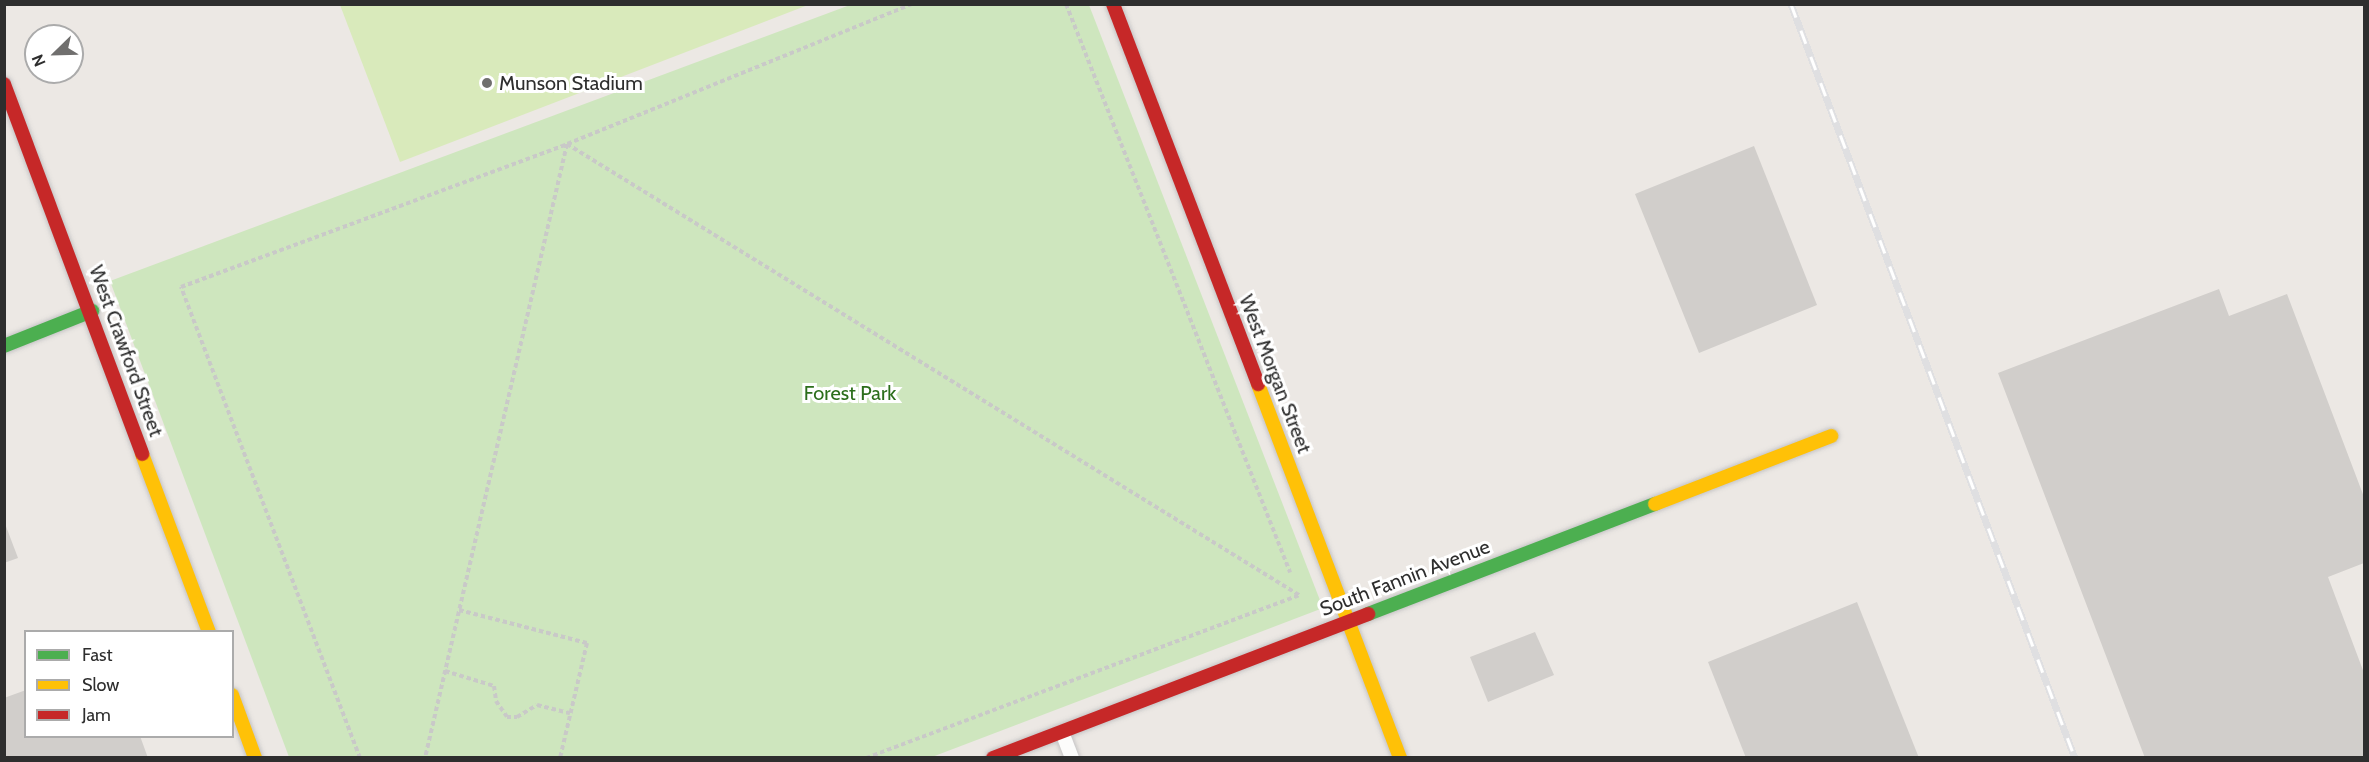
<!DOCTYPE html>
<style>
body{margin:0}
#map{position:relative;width:2369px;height:762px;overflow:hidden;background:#ece8e4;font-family:Cabin,sans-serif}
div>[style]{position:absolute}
.green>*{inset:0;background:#cee6be}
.pitch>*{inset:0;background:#d9eabb}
.building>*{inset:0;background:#d1cecb}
.path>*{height:4px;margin-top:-2px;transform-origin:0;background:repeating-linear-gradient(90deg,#c9c9c8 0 4.5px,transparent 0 7.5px)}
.roads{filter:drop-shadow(0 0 2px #c5c4c5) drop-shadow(0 0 2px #c5c4c5)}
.lane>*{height:14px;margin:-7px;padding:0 7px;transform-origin:7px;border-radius:7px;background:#fcfcfb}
.fast>*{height:14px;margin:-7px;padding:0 7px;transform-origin:7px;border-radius:7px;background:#4caf50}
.slow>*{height:14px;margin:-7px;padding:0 7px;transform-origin:7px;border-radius:7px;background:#ffc107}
.jam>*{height:14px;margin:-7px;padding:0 7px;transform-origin:7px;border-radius:7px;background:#c62828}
.rail>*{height:7px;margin-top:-3.5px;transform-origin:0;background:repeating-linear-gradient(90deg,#fff 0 14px,#dfdfe1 0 28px);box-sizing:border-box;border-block:2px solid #dfdfe1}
.dots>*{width:16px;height:16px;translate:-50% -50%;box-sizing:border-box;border:3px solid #fff;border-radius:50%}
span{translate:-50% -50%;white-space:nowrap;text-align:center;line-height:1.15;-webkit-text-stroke:6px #fff;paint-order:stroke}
.poi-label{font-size:20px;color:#2e2e2e}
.left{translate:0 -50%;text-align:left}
.street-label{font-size:20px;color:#2e2e2e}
.park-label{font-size:20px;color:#2c6e1b}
.frame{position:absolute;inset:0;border:6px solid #2e2e2e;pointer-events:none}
.legend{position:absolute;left:24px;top:630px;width:210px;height:108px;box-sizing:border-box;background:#fff;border:2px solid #ababab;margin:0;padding:8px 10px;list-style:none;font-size:18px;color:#2e2e2e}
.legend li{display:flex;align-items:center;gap:12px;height:30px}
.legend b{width:30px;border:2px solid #ababab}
.north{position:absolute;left:24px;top:24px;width:60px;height:60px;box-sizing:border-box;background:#fff;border:2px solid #ababab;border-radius:50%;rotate:247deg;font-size:16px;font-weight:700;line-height:24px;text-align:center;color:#2e2e2e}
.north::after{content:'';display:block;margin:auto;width:21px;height:27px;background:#706f6e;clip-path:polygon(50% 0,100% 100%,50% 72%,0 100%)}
</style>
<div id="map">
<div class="green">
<i style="clip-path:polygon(850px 5px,1089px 5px,1323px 608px,932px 757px,289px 757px,110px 281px)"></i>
</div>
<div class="pitch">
<i style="clip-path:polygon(340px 5px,808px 5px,400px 162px)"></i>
</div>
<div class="building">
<i style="clip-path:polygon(1754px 146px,1817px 305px,1699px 353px,1635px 194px)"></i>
<i style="clip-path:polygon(2219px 289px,2229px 316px,2287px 294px,2364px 497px,2364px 563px,2328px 577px,2364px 673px,2364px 758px,2145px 758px,1998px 373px)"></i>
<i style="clip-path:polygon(4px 521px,18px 558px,4px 563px)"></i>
<i style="clip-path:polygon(1857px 602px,1919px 758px,1746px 758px,1708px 662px)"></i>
<i style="clip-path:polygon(1535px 632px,1554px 675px,1488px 702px,1470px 657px)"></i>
<i style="clip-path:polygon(26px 690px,26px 736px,140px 736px,148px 758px,4px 758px,4px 698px)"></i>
</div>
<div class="path">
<i style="left:912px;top:4px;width:372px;rotate:157.9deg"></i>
<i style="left:567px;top:144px;width:860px;rotate:31.64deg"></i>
<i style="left:1066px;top:4px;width:611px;rotate:68.48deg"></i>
<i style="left:459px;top:610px;width:132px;rotate:14.5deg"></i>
<i style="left:587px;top:643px;width:118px;rotate:103.2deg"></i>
<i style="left:445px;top:671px;width:51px;rotate:17deg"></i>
<i style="left:494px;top:686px;width:15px;rotate:82deg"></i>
<i style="left:496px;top:701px;width:19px;rotate:55deg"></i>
<i style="left:507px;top:717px;width:10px"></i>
<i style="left:517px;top:717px;width:23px;rotate:-31deg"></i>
<i style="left:537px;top:705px;width:34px;rotate:14deg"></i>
<i style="left:360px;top:758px;width:504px;rotate:-110.81deg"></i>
<i style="left:181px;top:287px;width:412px;rotate:-20.3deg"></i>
<i style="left:567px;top:144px;width:630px;rotate:103.02deg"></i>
<i style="left:866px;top:758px;width:463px;rotate:-20.6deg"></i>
</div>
<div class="roads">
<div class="lane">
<i style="left:1062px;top:732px;width:28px;rotate:69deg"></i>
</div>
<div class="fast">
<i style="left:4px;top:346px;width:95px;rotate:-21.7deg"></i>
<i style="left:1368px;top:614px;width:307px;rotate:-21deg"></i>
</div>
<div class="slow">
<i style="left:1258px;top:384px;width:400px;rotate:69.2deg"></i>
<i style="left:142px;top:454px;width:190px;rotate:69.4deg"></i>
<i style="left:1655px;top:504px;width:189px;rotate:-21.1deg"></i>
<i style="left:232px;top:695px;width:67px;rotate:69.9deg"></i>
</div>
<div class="jam">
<i style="left:1113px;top:4px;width:407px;rotate:69.1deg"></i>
<i style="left:4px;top:84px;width:395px;rotate:69.5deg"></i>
<i style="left:993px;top:758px;width:402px;rotate:-21deg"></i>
</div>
</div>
<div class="rail">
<i style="left:1791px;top:4px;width:806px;rotate:69.36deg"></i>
</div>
<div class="dots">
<i style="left:487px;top:83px;background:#706f6e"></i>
</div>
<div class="poi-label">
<span class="left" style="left:499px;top:83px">Munson Stadium</span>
</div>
<div class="street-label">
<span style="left:126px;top:351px;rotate:70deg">West Crawford Street</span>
<span style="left:1275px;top:374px;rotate:69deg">West Morgan Street</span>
<span style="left:1405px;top:578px;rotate:-21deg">South Fannin Avenue</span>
</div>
<div class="park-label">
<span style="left:850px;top:393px">Forest Park</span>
</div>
<div class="frame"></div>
<ul class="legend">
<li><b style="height:8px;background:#4caf50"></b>Fast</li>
<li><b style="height:8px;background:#ffc107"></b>Slow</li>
<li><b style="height:8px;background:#c62828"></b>Jam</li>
</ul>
<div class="north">N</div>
</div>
